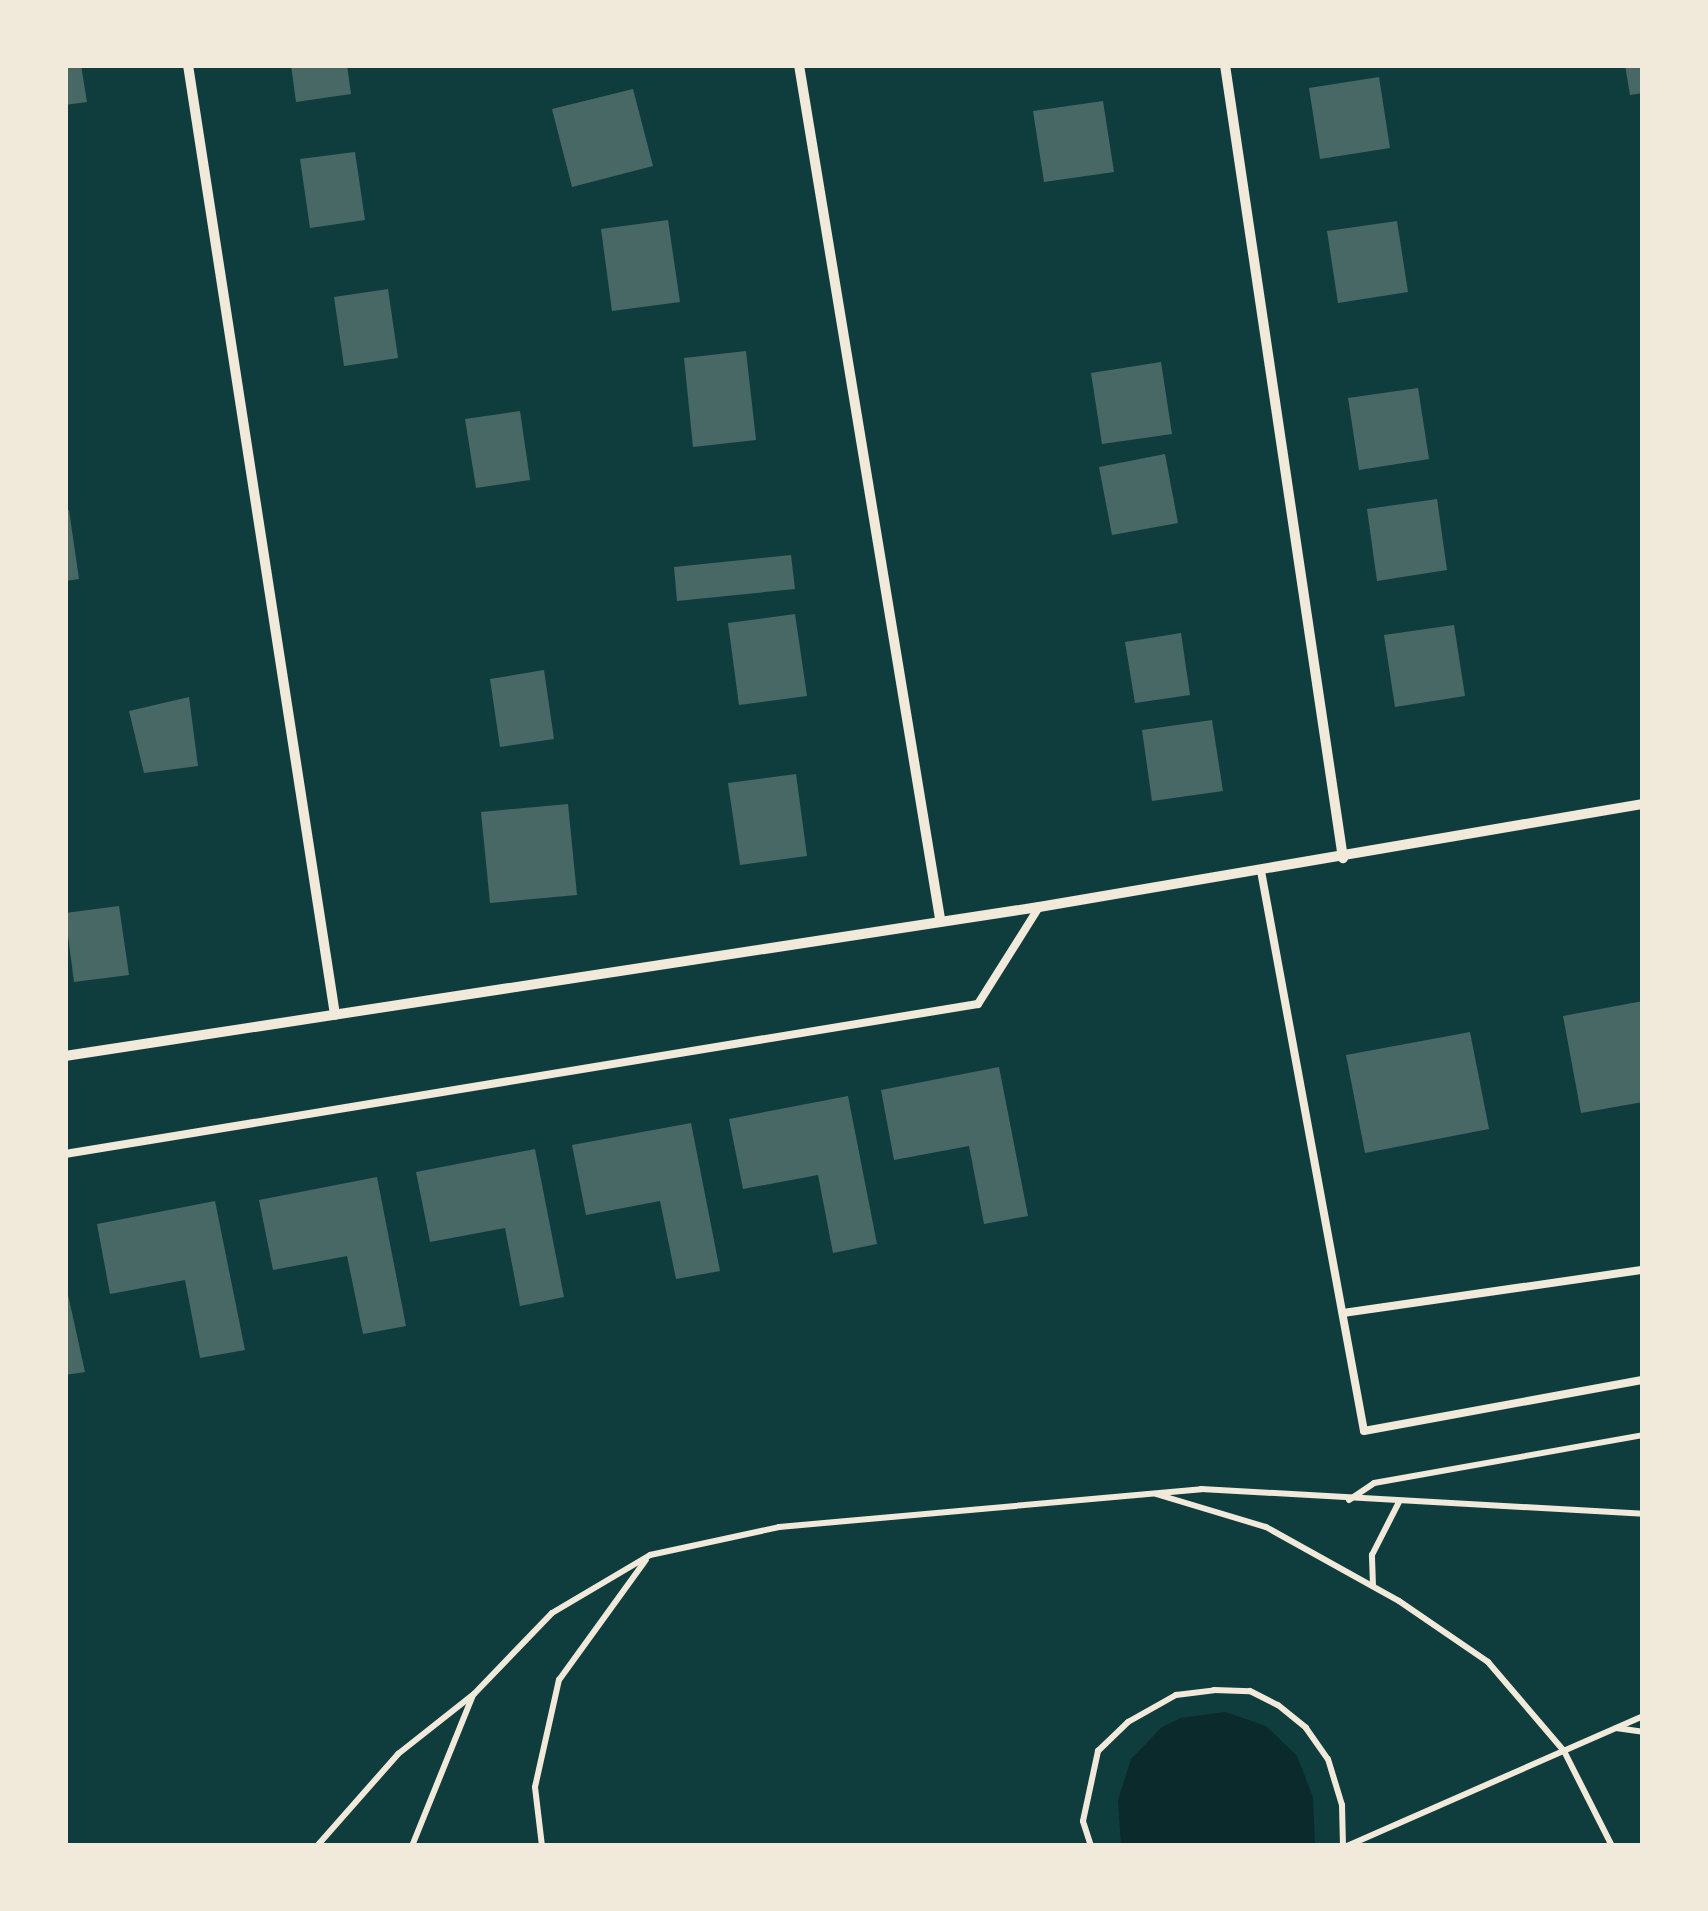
<!DOCTYPE html>
<style>
body{margin:0}
#map{position:relative;width:1708px;height:1911px;overflow:hidden;background:#0f3d3e;font-family:"Crimson Pro",serif}
div>[style]{position:absolute}
.water>*{inset:0;background:#0a2a2b}
.building>*{inset:0;background:#486865}
.path>*{height:6px;margin:-3px;padding:0 3px;transform-origin:3px;border-radius:3px;background:#f1e9da}
.service>*{height:8px;margin:-4px;padding:0 4px;transform-origin:4px;border-radius:4px;background:#f1e9da}
.minor>*{height:10px;margin:-5px;padding:0 5px;transform-origin:5px;border-radius:5px;background:#f1e9da}
span{translate:-50% -50%;white-space:nowrap;text-align:center;line-height:1.15;-webkit-text-stroke:10px #f1e9da;paint-order:stroke}
.frame{position:absolute;inset:0;border:68px solid #f1e9da;pointer-events:none}
</style>
<div id="map">
<div class="water">
<i style="clip-path:polygon(1225px 1712px,1266px 1726px,1297px 1756px,1313px 1797px,1315px 1846px,1121px 1846px,1118px 1800px,1131px 1759px,1162px 1727px,1181px 1718px)"></i>
</div>
<div class="building">
<i style="clip-path:polygon(65px 65px,81px 65px,87px 102px,65px 105px)"></i>
<i style="clip-path:polygon(291px 65px,347px 65px,351px 94px,296px 102px)"></i>
<i style="clip-path:polygon(1625px 65px,1643px 65px,1643px 93px,1630px 95px)"></i>
<i style="clip-path:polygon(1379px 77px,1390px 148px,1320px 159px,1309px 88px)"></i>
<i style="clip-path:polygon(633px 89px,653px 166px,572px 187px,552px 109px)"></i>
<i style="clip-path:polygon(1103px 101px,1114px 172px,1044px 182px,1033px 111px)"></i>
<i style="clip-path:polygon(355px 152px,365px 220px,310px 228px,300px 159px)"></i>
<i style="clip-path:polygon(668px 220px,680px 302px,612px 311px,601px 229px)"></i>
<i style="clip-path:polygon(1397px 221px,1408px 292px,1338px 303px,1327px 231px)"></i>
<i style="clip-path:polygon(388px 289px,398px 358px,344px 366px,334px 297px)"></i>
<i style="clip-path:polygon(746px 351px,756px 440px,693px 447px,684px 358px)"></i>
<i style="clip-path:polygon(1161px 362px,1172px 434px,1102px 444px,1091px 373px)"></i>
<i style="clip-path:polygon(1418px 388px,1429px 459px,1359px 470px,1348px 398px)"></i>
<i style="clip-path:polygon(520px 411px,530px 480px,476px 488px,465px 419px)"></i>
<i style="clip-path:polygon(1165px 454px,1178px 523px,1112px 535px,1099px 467px)"></i>
<i style="clip-path:polygon(1437px 499px,1447px 570px,1377px 581px,1367px 509px)"></i>
<i style="clip-path:polygon(69px 510px,79px 579px,65px 581px,65px 511px)"></i>
<i style="clip-path:polygon(791px 555px,795px 589px,677px 601px,674px 567px)"></i>
<i style="clip-path:polygon(795px 614px,807px 696px,739px 705px,728px 623px)"></i>
<i style="clip-path:polygon(1454px 625px,1465px 696px,1395px 707px,1384px 635px)"></i>
<i style="clip-path:polygon(1181px 633px,1190px 695px,1135px 703px,1125px 642px)"></i>
<i style="clip-path:polygon(544px 670px,554px 739px,500px 747px,490px 679px)"></i>
<i style="clip-path:polygon(189px 697px,198px 766px,144px 773px,129px 711px)"></i>
<i style="clip-path:polygon(1212px 720px,1223px 791px,1152px 801px,1142px 730px)"></i>
<i style="clip-path:polygon(796px 774px,807px 856px,740px 865px,728px 783px)"></i>
<i style="clip-path:polygon(568px 804px,577px 895px,490px 903px,481px 812px)"></i>
<i style="clip-path:polygon(119px 906px,129px 975px,74px 982px,65px 913px)"></i>
<i style="clip-path:polygon(1643px 1001px,1643px 1102px,1581px 1113px,1563px 1016px)"></i>
<i style="clip-path:polygon(1470px 1032px,1489px 1129px,1365px 1153px,1346px 1055px)"></i>
<i style="clip-path:polygon(999px 1067px,1028px 1216px,984px 1224px,969px 1146px,894px 1160px,881px 1090px)"></i>
<i style="clip-path:polygon(848px 1096px,877px 1244px,833px 1253px,818px 1175px,743px 1189px,729px 1119px)"></i>
<i style="clip-path:polygon(691px 1123px,720px 1271px,676px 1279px,660px 1201px,586px 1215px,572px 1145px)"></i>
<i style="clip-path:polygon(535px 1149px,564px 1297px,520px 1306px,505px 1228px,430px 1242px,416px 1172px)"></i>
<i style="clip-path:polygon(377px 1177px,406px 1326px,363px 1334px,347px 1256px,273px 1270px,259px 1200px)"></i>
<i style="clip-path:polygon(215px 1201px,245px 1350px,200px 1358px,185px 1280px,110px 1294px,97px 1224px)"></i>
<i style="clip-path:polygon(65px 1281px,85px 1372px,65px 1375px)"></i>
</div>
<div class="path">
<i style="left:1156px;top:1494px;width:115px;rotate:16.7deg"></i>
<i style="left:1266px;top:1527px;width:152px;rotate:29.1deg"></i>
<i style="left:1399px;top:1601px;width:108px;rotate:34.4deg"></i>
<i style="left:1488px;top:1662px;width:117px;rotate:49.5deg"></i>
<i style="left:1564px;top:1751px;width:106px;rotate:63.2deg"></i>
<i style="left:1349px;top:1500px;width:30px;rotate:-34deg"></i>
<i style="left:1374px;top:1483px;width:273px;rotate:-10.1deg"></i>
<i style="left:1373px;top:1586px;width:31px;rotate:-92deg"></i>
<i style="left:1372px;top:1555px;width:59px;rotate:-63deg"></i>
<i style="left:1616px;top:1728px;width:27px;rotate:8deg"></i>
<i style="left:317px;top:1846px;width:123px;rotate:-48.6deg"></i>
<i style="left:398px;top:1754px;width:97px;rotate:-38.3deg"></i>
<i style="left:474px;top:1694px;width:112px;rotate:-46.1deg"></i>
<i style="left:552px;top:1613px;width:114px;rotate:-30.6deg"></i>
<i style="left:650px;top:1555px;width:132px;rotate:-12.2deg"></i>
<i style="left:779px;top:1527px;width:424px;rotate:-5.1deg"></i>
<i style="left:1201px;top:1489px;width:443px;rotate:3.2deg"></i>
<i style="left:412px;top:1846px;width:163px;rotate:-68deg"></i>
<i style="left:542px;top:1846px;width:59px;rotate:-96.8deg"></i>
<i style="left:535px;top:1787px;width:110px;rotate:-77.4deg"></i>
<i style="left:559px;top:1680px;width:148px;rotate:-54.1deg"></i>
<i style="left:1091px;top:1846px;width:26px;rotate:-108deg"></i>
<i style="left:1083px;top:1821px;width:72px;rotate:-77.9deg"></i>
<i style="left:1098px;top:1751px;width:42px;rotate:-44deg"></i>
<i style="left:1128px;top:1722px;width:55px;rotate:-29.4deg"></i>
<i style="left:1176px;top:1695px;width:38px;rotate:-7deg"></i>
<i style="left:1214px;top:1690px;width:36px;rotate:2deg"></i>
<i style="left:1250px;top:1691px;width:31px;rotate:27deg"></i>
<i style="left:1278px;top:1705px;width:36px;rotate:39deg"></i>
<i style="left:1306px;top:1728px;width:38px;rotate:55deg"></i>
<i style="left:1328px;top:1759px;width:48px;rotate:73.1deg"></i>
<i style="left:1342px;top:1805px;width:41px;rotate:88.6deg"></i>
<i style="left:1347px;top:1846px;width:323px;rotate:-23.7deg"></i>
</div>
<div class="service">
<i style="left:1261px;top:871px;width:569px;rotate:79.58deg"></i>
<i style="left:1364px;top:1431px;width:284px;rotate:-10.4deg"></i>
<i style="left:65px;top:1154px;width:925px;rotate:-9.33deg"></i>
<i style="left:978px;top:1004px;width:115px;rotate:-57.8deg"></i>
<i style="left:1343px;top:1313px;width:303px;rotate:-8.2deg"></i>
</div>
<div class="minor">
<i style="left:188px;top:65px;width:961px;rotate:81.2deg"></i>
<i style="left:799px;top:65px;width:866px;rotate:80.62deg"></i>
<i style="left:1225px;top:65px;width:802px;rotate:81.54deg"></i>
<i style="left:65px;top:1056px;width:985px;rotate:-8.7deg"></i>
<i style="left:1039px;top:907px;width:613px;rotate:-9.68deg"></i>
</div>
<div class="frame"></div>
</div>
